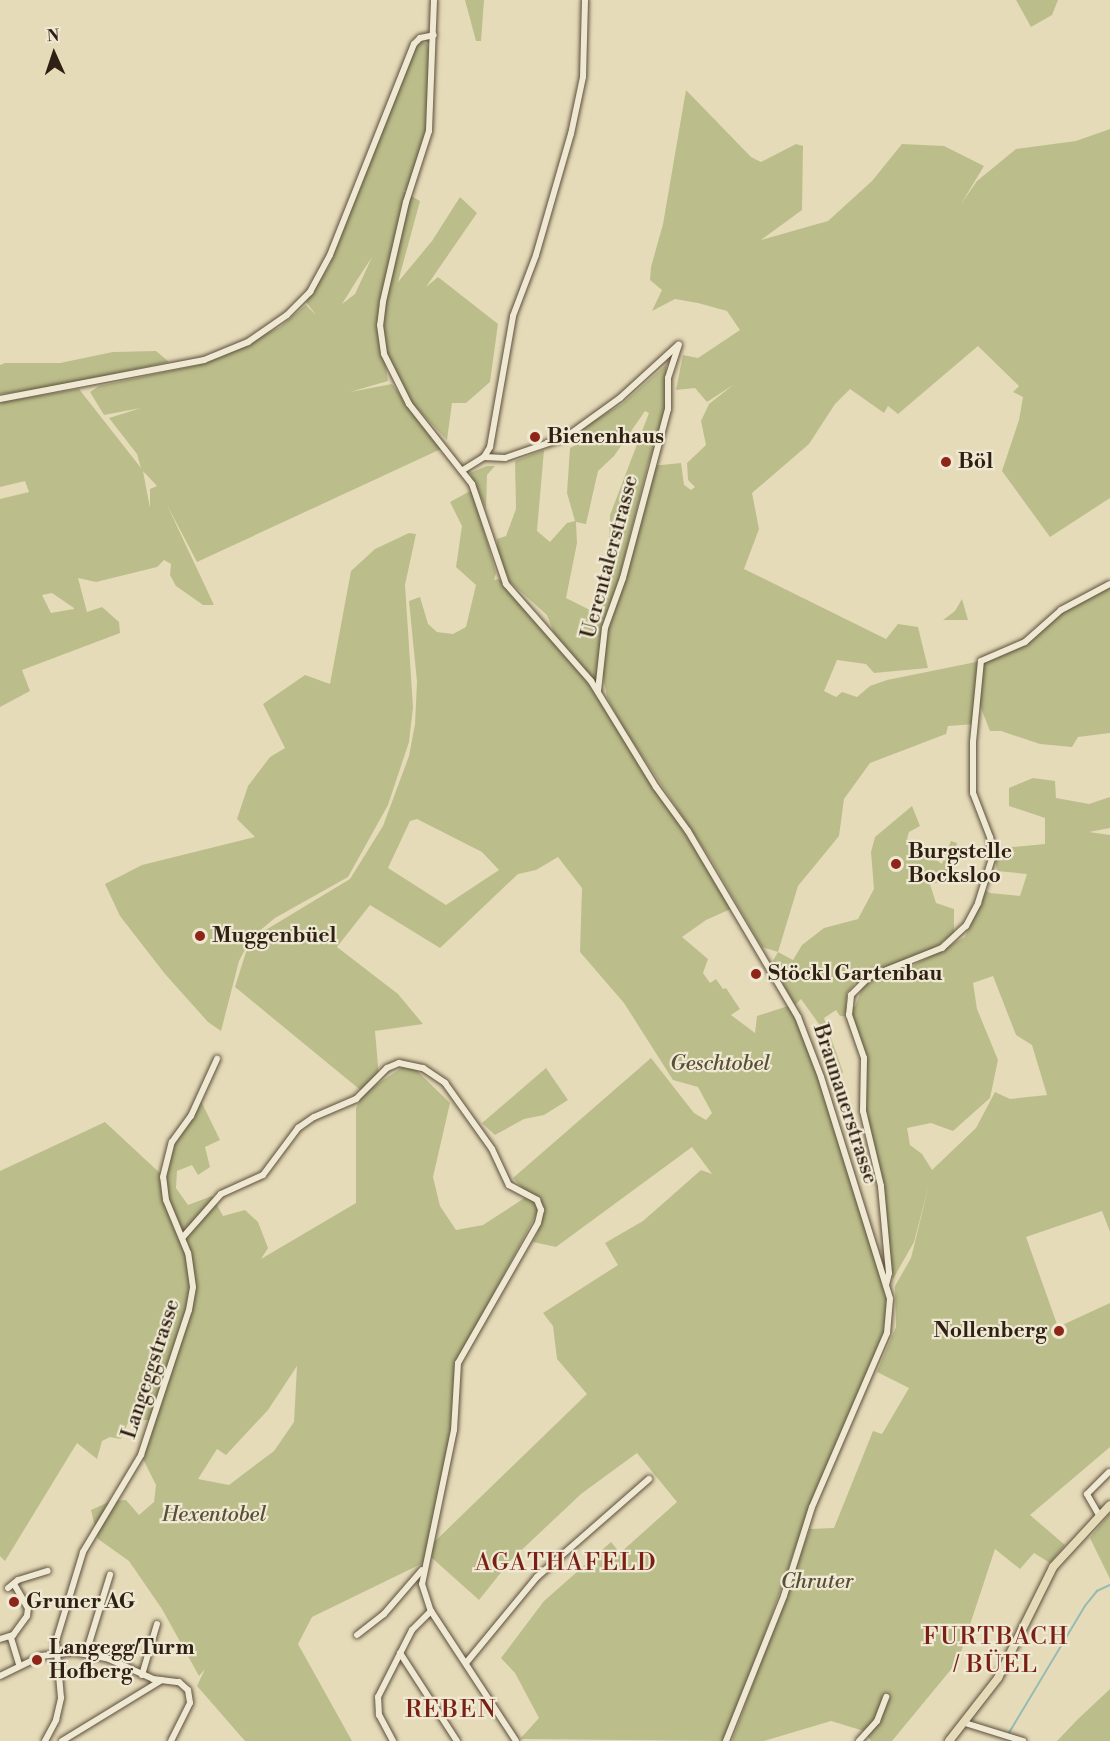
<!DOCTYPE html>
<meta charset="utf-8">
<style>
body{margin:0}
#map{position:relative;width:1110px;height:1741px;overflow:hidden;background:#e6dbb9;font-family:"Libre Bodoni",serif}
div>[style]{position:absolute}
.green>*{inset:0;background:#bbbe8b}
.stream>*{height:1.5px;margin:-0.75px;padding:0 0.75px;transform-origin:0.75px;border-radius:0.75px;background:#96bbb2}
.roads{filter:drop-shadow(0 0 2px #5d4f3c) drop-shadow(0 0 2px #5d4f3c)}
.minor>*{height:6px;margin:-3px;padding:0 3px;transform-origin:3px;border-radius:3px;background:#efe8d2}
.major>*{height:8px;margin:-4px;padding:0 4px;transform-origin:4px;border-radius:4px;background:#e6dbb9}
.dots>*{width:16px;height:16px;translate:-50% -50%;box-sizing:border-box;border:3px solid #efe8d2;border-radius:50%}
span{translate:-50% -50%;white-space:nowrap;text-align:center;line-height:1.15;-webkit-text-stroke:4.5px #efe8d2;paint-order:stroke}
.poi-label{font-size:21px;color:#2f2013;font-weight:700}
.left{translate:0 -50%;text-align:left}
.right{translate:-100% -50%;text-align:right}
.street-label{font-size:21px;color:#2f2013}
.park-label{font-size:21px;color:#594f37;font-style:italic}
.quarter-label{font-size:24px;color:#7a1f14;letter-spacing:1.5px}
.north{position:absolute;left:24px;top:24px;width:60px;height:60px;-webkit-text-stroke:4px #efe8d2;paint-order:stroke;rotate:357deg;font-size:16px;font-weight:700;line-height:24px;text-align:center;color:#2f2013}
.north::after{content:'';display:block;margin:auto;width:21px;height:27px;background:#2f2013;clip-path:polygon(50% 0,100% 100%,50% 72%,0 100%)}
</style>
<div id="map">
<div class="green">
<i style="clip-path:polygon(465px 0,484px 0,481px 41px,476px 41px)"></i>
<i style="clip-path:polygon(1016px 0,1058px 0,1052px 15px,1031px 27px)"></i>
<i style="clip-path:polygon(evenodd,421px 42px,427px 44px,430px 55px,427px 124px,420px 154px,407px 190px,403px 191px,420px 201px,398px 282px,432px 241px,460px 197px,477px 213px,426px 287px,438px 277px,498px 324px,490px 382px,466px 403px,452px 403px,447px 440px,407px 398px,384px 354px,388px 381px,350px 392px,392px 384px,441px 449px,197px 562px,167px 505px,214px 605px,203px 605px,176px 586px,170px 575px,171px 564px,164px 560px,157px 567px,96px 582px,78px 578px,87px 612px,102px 607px,119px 622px,120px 633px,22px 670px,30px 691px,0 707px,0 499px,29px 492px,25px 481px,0 487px,0 402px,79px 389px,141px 468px,137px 454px,109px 418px,141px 408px,104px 415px,90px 392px,99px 386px,199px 365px,280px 327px,306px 305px,316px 315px,306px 302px,330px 265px,382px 127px,415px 49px,421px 42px,372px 257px,355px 294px,342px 304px,357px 280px,372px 257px,421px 42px,143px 471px,157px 486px,150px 489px,150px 508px,143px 471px,421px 42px,52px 593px,74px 608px,74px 609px,51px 613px,42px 595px,52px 593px)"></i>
<i style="clip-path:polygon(evenodd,686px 90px,751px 157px,761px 162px,796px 144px,803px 146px,802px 210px,761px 240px,828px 221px,872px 181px,902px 144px,944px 146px,984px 166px,961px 204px,977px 181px,1016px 149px,1076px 141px,1110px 129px,1110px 498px,1050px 537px,1002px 471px,1019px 420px,1023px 397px,1013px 392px,1019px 386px,978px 346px,898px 414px,888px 406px,884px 413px,850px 389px,835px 404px,809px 444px,752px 493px,759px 529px,744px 569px,886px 639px,898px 624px,918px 627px,928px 668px,874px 673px,866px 664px,837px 660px,824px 691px,836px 697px,842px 692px,857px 697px,870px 686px,887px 680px,981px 661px,1025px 642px,1061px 610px,1110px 584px,1110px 733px,1078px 737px,1072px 747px,1040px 744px,1001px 731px,990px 731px,979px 703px,975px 724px,948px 726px,946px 734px,870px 763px,844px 799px,839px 836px,798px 886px,778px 952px,793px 960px,802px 945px,824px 928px,858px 919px,874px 889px,871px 852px,875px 837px,912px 806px,920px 826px,909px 832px,907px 839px,942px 864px,951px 841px,957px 843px,947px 881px,930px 884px,936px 903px,954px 909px,954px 933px,926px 954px,885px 974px,909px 968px,965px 937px,983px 889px,990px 893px,1020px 896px,1027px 874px,997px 871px,993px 849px,1045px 844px,1045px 818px,1009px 806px,1009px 788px,1033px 778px,1055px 781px,1056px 798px,1089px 804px,1110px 797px,1110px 828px,1089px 832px,1110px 835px,1110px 1232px,1102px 1211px,1026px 1237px,1058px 1327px,1110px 1303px,1110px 1447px,1030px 1515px,1065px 1545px,1050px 1563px,1034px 1553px,1020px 1569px,995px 1549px,958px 1661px,892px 1741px,871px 1741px,864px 1731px,831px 1721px,764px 1741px,732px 1741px,810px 1529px,834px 1528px,873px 1431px,882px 1434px,909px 1388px,877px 1372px,896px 1327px,895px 1286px,911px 1258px,929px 1185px,914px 1242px,893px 1279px,882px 1186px,865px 1115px,866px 1054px,852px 1017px,840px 1016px,836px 1010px,824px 1018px,843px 1072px,841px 1076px,819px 1024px,801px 999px,795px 1005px,771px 964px,778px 952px,762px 947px,712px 861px,623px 727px,607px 697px,602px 671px,597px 684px,554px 633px,547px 615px,510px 582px,497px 554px,497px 539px,506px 536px,516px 509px,515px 461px,544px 450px,537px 531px,550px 542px,567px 523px,575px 521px,567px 493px,570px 448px,577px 444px,575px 432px,622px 404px,666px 365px,668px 409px,648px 464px,601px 650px,652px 466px,681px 463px,684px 485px,691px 490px,695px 487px,688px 480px,687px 463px,706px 445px,701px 421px,709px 404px,733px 385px,707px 402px,695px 388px,676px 390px,683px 355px,698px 358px,740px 330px,727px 311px,698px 303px,675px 299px,652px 311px,662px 290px,650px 280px,651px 267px,663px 224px,686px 90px,645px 411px,649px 413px,610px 515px,608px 579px,598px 614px,566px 598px,577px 543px,576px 522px,586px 524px,598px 471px,614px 456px,645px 411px,686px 90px,993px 976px,1016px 1035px,1032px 1045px,1047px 1095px,1010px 1099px,995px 1092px,976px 1128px,932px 1170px,922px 1154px,910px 1145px,907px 1128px,931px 1123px,953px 1131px,990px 1098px,998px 1060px,977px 1009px,973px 983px,993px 976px,686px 90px,855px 983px,863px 985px,855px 1007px,846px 1006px,847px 993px,855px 983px)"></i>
<i style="clip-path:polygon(156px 351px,169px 362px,48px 388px,0 394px,0 365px,5px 363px,60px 363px,113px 352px)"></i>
<i style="clip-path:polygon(487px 466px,495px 466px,487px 475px,486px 509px,470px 473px)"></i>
<i style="clip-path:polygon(evenodd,472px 490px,496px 573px,494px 580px,499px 579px,582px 674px,733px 908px,706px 920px,682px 937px,708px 959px,703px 973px,710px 983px,716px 979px,723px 989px,726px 988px,740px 1009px,731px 1015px,755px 1033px,757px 1016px,788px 1006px,795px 1018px,808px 1046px,887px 1298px,884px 1334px,811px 1504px,727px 1741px,520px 1739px,539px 1718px,515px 1673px,501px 1658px,544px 1601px,611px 1542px,620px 1553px,677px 1502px,637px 1453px,581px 1494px,511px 1560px,479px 1600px,432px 1558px,427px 1550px,423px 1563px,312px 1617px,298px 1644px,352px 1741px,245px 1741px,197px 1686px,205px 1669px,199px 1676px,162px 1609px,129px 1561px,98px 1539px,91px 1510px,111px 1501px,126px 1500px,139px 1515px,154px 1502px,156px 1485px,141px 1455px,154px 1420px,129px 1420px,121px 1439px,110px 1437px,102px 1441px,97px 1459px,77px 1443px,5px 1561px,0 1556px,0 1171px,105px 1122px,163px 1176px,166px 1157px,200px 1099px,220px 1140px,205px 1147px,210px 1167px,198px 1175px,192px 1165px,177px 1171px,176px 1188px,188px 1205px,212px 1196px,223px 1216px,245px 1210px,258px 1222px,268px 1248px,261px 1259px,356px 1203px,356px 1108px,364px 1093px,235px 987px,246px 952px,259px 934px,350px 879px,383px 826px,409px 756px,415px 724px,417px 682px,409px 601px,420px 597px,428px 624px,437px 632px,453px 634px,466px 627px,476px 585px,456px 567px,462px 526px,450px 502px,472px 490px,417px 819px,482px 852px,499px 870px,446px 905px,388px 868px,410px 821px,417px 819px,472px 490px,558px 857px,582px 888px,580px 952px,624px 1003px,673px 1080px,698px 1087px,712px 1113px,706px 1120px,694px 1113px,651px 1058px,513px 1178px,529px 1195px,483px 1225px,456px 1230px,440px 1206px,433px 1177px,450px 1103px,409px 1063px,367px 1091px,379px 1077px,375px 1031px,423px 1024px,398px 994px,337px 947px,370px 905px,440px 948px,518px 874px,536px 870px,558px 857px,472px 490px,692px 1147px,712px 1174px,701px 1170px,643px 1221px,605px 1243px,618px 1265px,543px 1313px,553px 1326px,557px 1359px,587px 1394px,428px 1548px,456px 1414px,459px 1358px,539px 1209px,538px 1232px,533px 1242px,556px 1247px,692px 1147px,472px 490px,297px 1366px,294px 1422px,274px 1451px,229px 1485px,198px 1479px,217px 1449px,226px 1455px,268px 1410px,297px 1366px)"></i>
<i style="clip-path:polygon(409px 533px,416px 534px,405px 585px,413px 707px,409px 742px,388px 805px,348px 877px,275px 918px,251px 938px,239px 961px,221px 1031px,208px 1022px,165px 974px,120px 916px,105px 884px,142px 865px,255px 837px,237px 819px,248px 786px,270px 757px,285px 748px,263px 704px,305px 675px,330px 684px,351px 571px,375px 549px)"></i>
<i style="clip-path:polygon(962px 599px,968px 620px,943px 620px,955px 611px)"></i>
<i style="clip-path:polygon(546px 1068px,568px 1100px,544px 1115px,524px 1119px,495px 1135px,482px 1123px)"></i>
<i style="clip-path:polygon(1110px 1513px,1110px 1579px,1090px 1538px)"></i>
<i style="clip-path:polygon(1110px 1689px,1110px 1741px,1057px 1741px,1078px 1719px)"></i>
</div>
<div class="stream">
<i style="left:1009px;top:1733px;width:148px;rotate:-59.1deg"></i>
<i style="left:1085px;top:1606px;width:19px;rotate:-51deg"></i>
<i style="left:1097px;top:1591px;width:14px;rotate:-25deg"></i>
</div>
<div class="roads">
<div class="minor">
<i style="left:434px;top:0;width:131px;rotate:92.2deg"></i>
<i style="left:429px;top:131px;width:75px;rotate:107.9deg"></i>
<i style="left:406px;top:202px;width:103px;rotate:103deg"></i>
<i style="left:383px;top:302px;width:23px;rotate:97deg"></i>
<i style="left:380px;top:325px;width:29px;rotate:82deg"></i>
<i style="left:384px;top:354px;width:56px;rotate:63.4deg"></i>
<i style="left:409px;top:404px;width:102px;rotate:51.8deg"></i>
<i style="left:472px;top:484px;width:106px;rotate:71.2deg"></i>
<i style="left:506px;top:584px;width:129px;rotate:48.8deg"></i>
<i style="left:591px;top:681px;width:124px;rotate:58.5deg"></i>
<i style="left:656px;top:787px;width:54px;rotate:54deg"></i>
<i style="left:688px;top:831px;width:216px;rotate:59.4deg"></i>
<i style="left:798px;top:1017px;width:64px;rotate:69deg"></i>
<i style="left:821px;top:1077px;width:232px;rotate:72.7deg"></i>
<i style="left:890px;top:1299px;width:34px;rotate:95deg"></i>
<i style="left:887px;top:1333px;width:189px;rotate:113.3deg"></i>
<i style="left:812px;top:1507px;width:93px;rotate:107.5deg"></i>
<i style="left:784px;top:1596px;width:156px;rotate:111.8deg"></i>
<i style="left:0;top:399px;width:208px;rotate:-10.8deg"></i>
<i style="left:204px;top:360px;width:48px;rotate:-22.2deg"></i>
<i style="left:248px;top:342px;width:47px;rotate:-34.7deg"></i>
<i style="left:287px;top:315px;width:33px;rotate:-45deg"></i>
<i style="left:310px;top:292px;width:42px;rotate:-61.6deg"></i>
<i style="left:330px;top:255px;width:227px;rotate:-68.3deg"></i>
<i style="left:414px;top:44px;width:8px;rotate:-45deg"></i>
<i style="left:420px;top:38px;width:14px;rotate:-12deg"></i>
<i style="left:484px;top:457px;width:21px;rotate:3deg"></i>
<i style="left:505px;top:458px;width:65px;rotate:-19deg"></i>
<i style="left:566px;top:437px;width:67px;rotate:-35.8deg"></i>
<i style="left:620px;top:398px;width:79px;rotate:-42.4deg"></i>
<i style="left:463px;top:470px;width:25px;rotate:-32deg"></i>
<i style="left:484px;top:457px;width:12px;rotate:-59deg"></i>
<i style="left:490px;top:447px;width:133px;rotate:-80deg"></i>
<i style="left:513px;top:316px;width:65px;rotate:-69.3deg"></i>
<i style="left:536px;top:255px;width:126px;rotate:-73.9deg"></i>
<i style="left:571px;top:134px;width:58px;rotate:-78.1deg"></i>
<i style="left:583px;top:77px;width:77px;rotate:-88.5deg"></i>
<i style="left:598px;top:691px;width:63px;rotate:-83.7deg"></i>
<i style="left:605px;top:628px;width:53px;rotate:-70.2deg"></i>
<i style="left:623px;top:578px;width:175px;rotate:-75.1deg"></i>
<i style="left:668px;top:409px;width:31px;rotate:-90deg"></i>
<i style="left:668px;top:378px;width:35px;rotate:-72deg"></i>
<i style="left:183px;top:1237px;width:57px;rotate:-48.5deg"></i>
<i style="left:221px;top:1194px;width:46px;rotate:-24.3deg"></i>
<i style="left:263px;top:1175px;width:59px;rotate:-53.3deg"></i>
<i style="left:298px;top:1128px;width:19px;rotate:-35deg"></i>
<i style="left:314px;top:1117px;width:46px;rotate:-23.2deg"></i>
<i style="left:356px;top:1099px;width:44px;rotate:-45deg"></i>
<i style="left:387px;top:1068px;width:13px;rotate:-23deg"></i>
<i style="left:399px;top:1063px;width:25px;rotate:12deg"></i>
<i style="left:423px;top:1068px;width:27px;rotate:34deg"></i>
<i style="left:445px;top:1083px;width:81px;rotate:54.5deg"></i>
<i style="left:492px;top:1149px;width:40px;rotate:65deg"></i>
<i style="left:509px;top:1185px;width:32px;rotate:28deg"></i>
<i style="left:537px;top:1200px;width:11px;rotate:68deg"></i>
<i style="left:541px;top:1210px;width:13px;rotate:103deg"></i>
<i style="left:538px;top:1223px;width:161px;rotate:119.7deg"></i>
<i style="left:458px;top:1363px;width:67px;rotate:93.4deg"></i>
<i style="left:454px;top:1430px;width:157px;rotate:101.7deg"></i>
<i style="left:422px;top:1584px;width:28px;rotate:72deg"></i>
<i style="left:431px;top:1611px;width:155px;rotate:56.8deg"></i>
<i style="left:886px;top:1285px;width:12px;rotate:-76deg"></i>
<i style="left:889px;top:1273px;width:87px;rotate:-95.3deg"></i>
<i style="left:881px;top:1186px;width:77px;rotate:-103.5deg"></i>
<i style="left:863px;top:1111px;width:53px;rotate:-88.9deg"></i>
<i style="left:864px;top:1058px;width:46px;rotate:-109.2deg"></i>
<i style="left:849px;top:1015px;width:20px;rotate:-84deg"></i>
<i style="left:851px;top:995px;width:25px;rotate:-45deg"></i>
<i style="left:869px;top:977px;width:79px;rotate:-21.7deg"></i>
<i style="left:942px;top:948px;width:33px;rotate:-43deg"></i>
<i style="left:966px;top:926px;width:26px;rotate:-62deg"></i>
<i style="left:978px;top:903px;width:50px;rotate:-72.6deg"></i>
<i style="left:993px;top:855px;width:18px;rotate:-99deg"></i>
<i style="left:990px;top:837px;width:47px;rotate:-111.1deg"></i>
<i style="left:973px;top:793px;width:51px;rotate:-90deg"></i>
<i style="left:973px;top:742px;width:81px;rotate:-84.4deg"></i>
<i style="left:981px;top:661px;width:48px;rotate:-23.4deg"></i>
<i style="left:1025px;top:642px;width:48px;rotate:-41.6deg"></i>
<i style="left:1061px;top:610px;width:55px;rotate:-28deg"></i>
<i style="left:1099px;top:1515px;width:24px;rotate:-120deg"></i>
<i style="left:1087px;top:1494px;width:31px;rotate:-45deg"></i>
<i style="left:14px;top:1584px;width:28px;rotate:60deg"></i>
<i style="left:28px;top:1608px;width:8px;rotate:97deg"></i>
<i style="left:27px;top:1616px;width:27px;rotate:126deg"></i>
<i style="left:11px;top:1638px;width:28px;rotate:73deg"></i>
<i style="left:8px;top:1588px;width:13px;rotate:-39deg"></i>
<i style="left:18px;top:1580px;width:31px;rotate:-17deg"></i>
<i style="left:357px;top:1635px;width:34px;rotate:-38deg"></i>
<i style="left:384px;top:1614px;width:58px;rotate:-49.2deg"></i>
<i style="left:0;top:1639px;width:14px;rotate:-17deg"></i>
<i style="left:86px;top:1653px;width:82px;rotate:-72.9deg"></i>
<i style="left:400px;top:1653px;width:105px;rotate:57.1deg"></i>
<i style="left:466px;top:1663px;width:112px;rotate:-50.5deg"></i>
<i style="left:537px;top:1577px;width:149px;rotate:-41.2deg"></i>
<i style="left:142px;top:1675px;width:53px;rotate:-73.6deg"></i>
<i style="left:0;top:1676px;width:46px;rotate:-26deg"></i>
<i style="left:41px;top:1656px;width:33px;rotate:-7deg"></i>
<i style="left:74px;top:1652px;width:36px;rotate:11deg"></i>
<i style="left:109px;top:1659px;width:48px;rotate:24.4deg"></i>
<i style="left:153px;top:1679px;width:26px;rotate:7deg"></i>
<i style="left:179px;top:1682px;width:12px;rotate:42deg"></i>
<i style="left:188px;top:1690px;width:13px;rotate:81deg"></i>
<i style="left:190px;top:1703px;width:42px;rotate:116.6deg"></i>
<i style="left:965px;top:1723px;width:61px;rotate:17.2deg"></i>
<i style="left:45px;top:1741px;width:24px;rotate:-62deg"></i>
<i style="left:56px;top:1720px;width:23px;rotate:-77deg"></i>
<i style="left:61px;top:1698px;width:57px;rotate:-95deg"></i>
<i style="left:56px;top:1641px;width:93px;rotate:-73.1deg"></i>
<i style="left:83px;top:1552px;width:113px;rotate:-59.1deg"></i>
<i style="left:141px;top:1455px;width:153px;rotate:-71.7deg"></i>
<i style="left:189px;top:1310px;width:23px;rotate:-80deg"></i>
<i style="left:193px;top:1287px;width:34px;rotate:-98deg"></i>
<i style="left:188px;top:1253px;width:57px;rotate:-112.5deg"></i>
<i style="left:166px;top:1200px;width:23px;rotate:-97deg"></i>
<i style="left:163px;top:1177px;width:36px;rotate:-76deg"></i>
<i style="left:172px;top:1142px;width:32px;rotate:-54deg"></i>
<i style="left:191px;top:1116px;width:63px;rotate:-65.5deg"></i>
<i style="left:62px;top:1741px;width:117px;rotate:-31.4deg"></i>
<i style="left:393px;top:1741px;width:30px;rotate:-118deg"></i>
<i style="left:379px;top:1715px;width:18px;rotate:-93deg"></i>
<i style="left:378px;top:1697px;width:75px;rotate:-63.1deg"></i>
<i style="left:412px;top:1630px;width:27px;rotate:-45deg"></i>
<i style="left:859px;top:1741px;width:27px;rotate:-48deg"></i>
<i style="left:877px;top:1721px;width:26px;rotate:-69deg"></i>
</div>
<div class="major">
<i style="left:949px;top:1741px;width:80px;rotate:-52.1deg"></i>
<i style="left:998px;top:1678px;width:124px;rotate:-63.6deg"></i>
<i style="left:1053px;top:1567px;width:84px;rotate:-47.4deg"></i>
</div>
</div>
<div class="dots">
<i style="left:535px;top:437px;background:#8f2418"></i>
<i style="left:946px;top:462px;background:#8f2418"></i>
<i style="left:896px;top:864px;background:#8f2418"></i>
<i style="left:200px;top:936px;background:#8f2418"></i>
<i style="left:756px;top:974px;background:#8f2418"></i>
<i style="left:1059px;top:1331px;background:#8f2418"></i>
<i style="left:14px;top:1602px;background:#8f2418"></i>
<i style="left:37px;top:1660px;background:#8f2418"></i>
</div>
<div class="poi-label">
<span class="left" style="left:547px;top:437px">Bienenhaus</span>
<span class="left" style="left:958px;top:462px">Böl</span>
<span class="left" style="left:908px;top:864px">Burgstelle<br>Bocksloo</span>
<span class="left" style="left:212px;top:936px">Muggenbüel</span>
<span class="left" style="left:768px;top:974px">Stöckl Gartenbau</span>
<span class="right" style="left:1047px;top:1331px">Nollenberg</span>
<span class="left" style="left:26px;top:1602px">Gruner AG</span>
<span class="left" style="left:49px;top:1660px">Langegg/Turm<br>Hofberg</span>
</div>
<div class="street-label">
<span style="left:610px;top:557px;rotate:-75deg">Uerentalerstrasse</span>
<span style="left:845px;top:1104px;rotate:72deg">Braunauerstrasse</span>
<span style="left:151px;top:1369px;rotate:-72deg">Langeggstrasse</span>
</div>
<div class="park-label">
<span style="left:720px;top:1064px">Geschtobel</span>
<span style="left:214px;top:1515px">Hexentobel</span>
<span style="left:817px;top:1582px">Chruter</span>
</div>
<div class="quarter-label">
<span style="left:566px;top:1564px">AGATHAFELD</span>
<span style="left:996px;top:1652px">FURTBACH<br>/ BÜEL</span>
<span style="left:451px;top:1711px">REBEN</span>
</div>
<div class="north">N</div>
</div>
